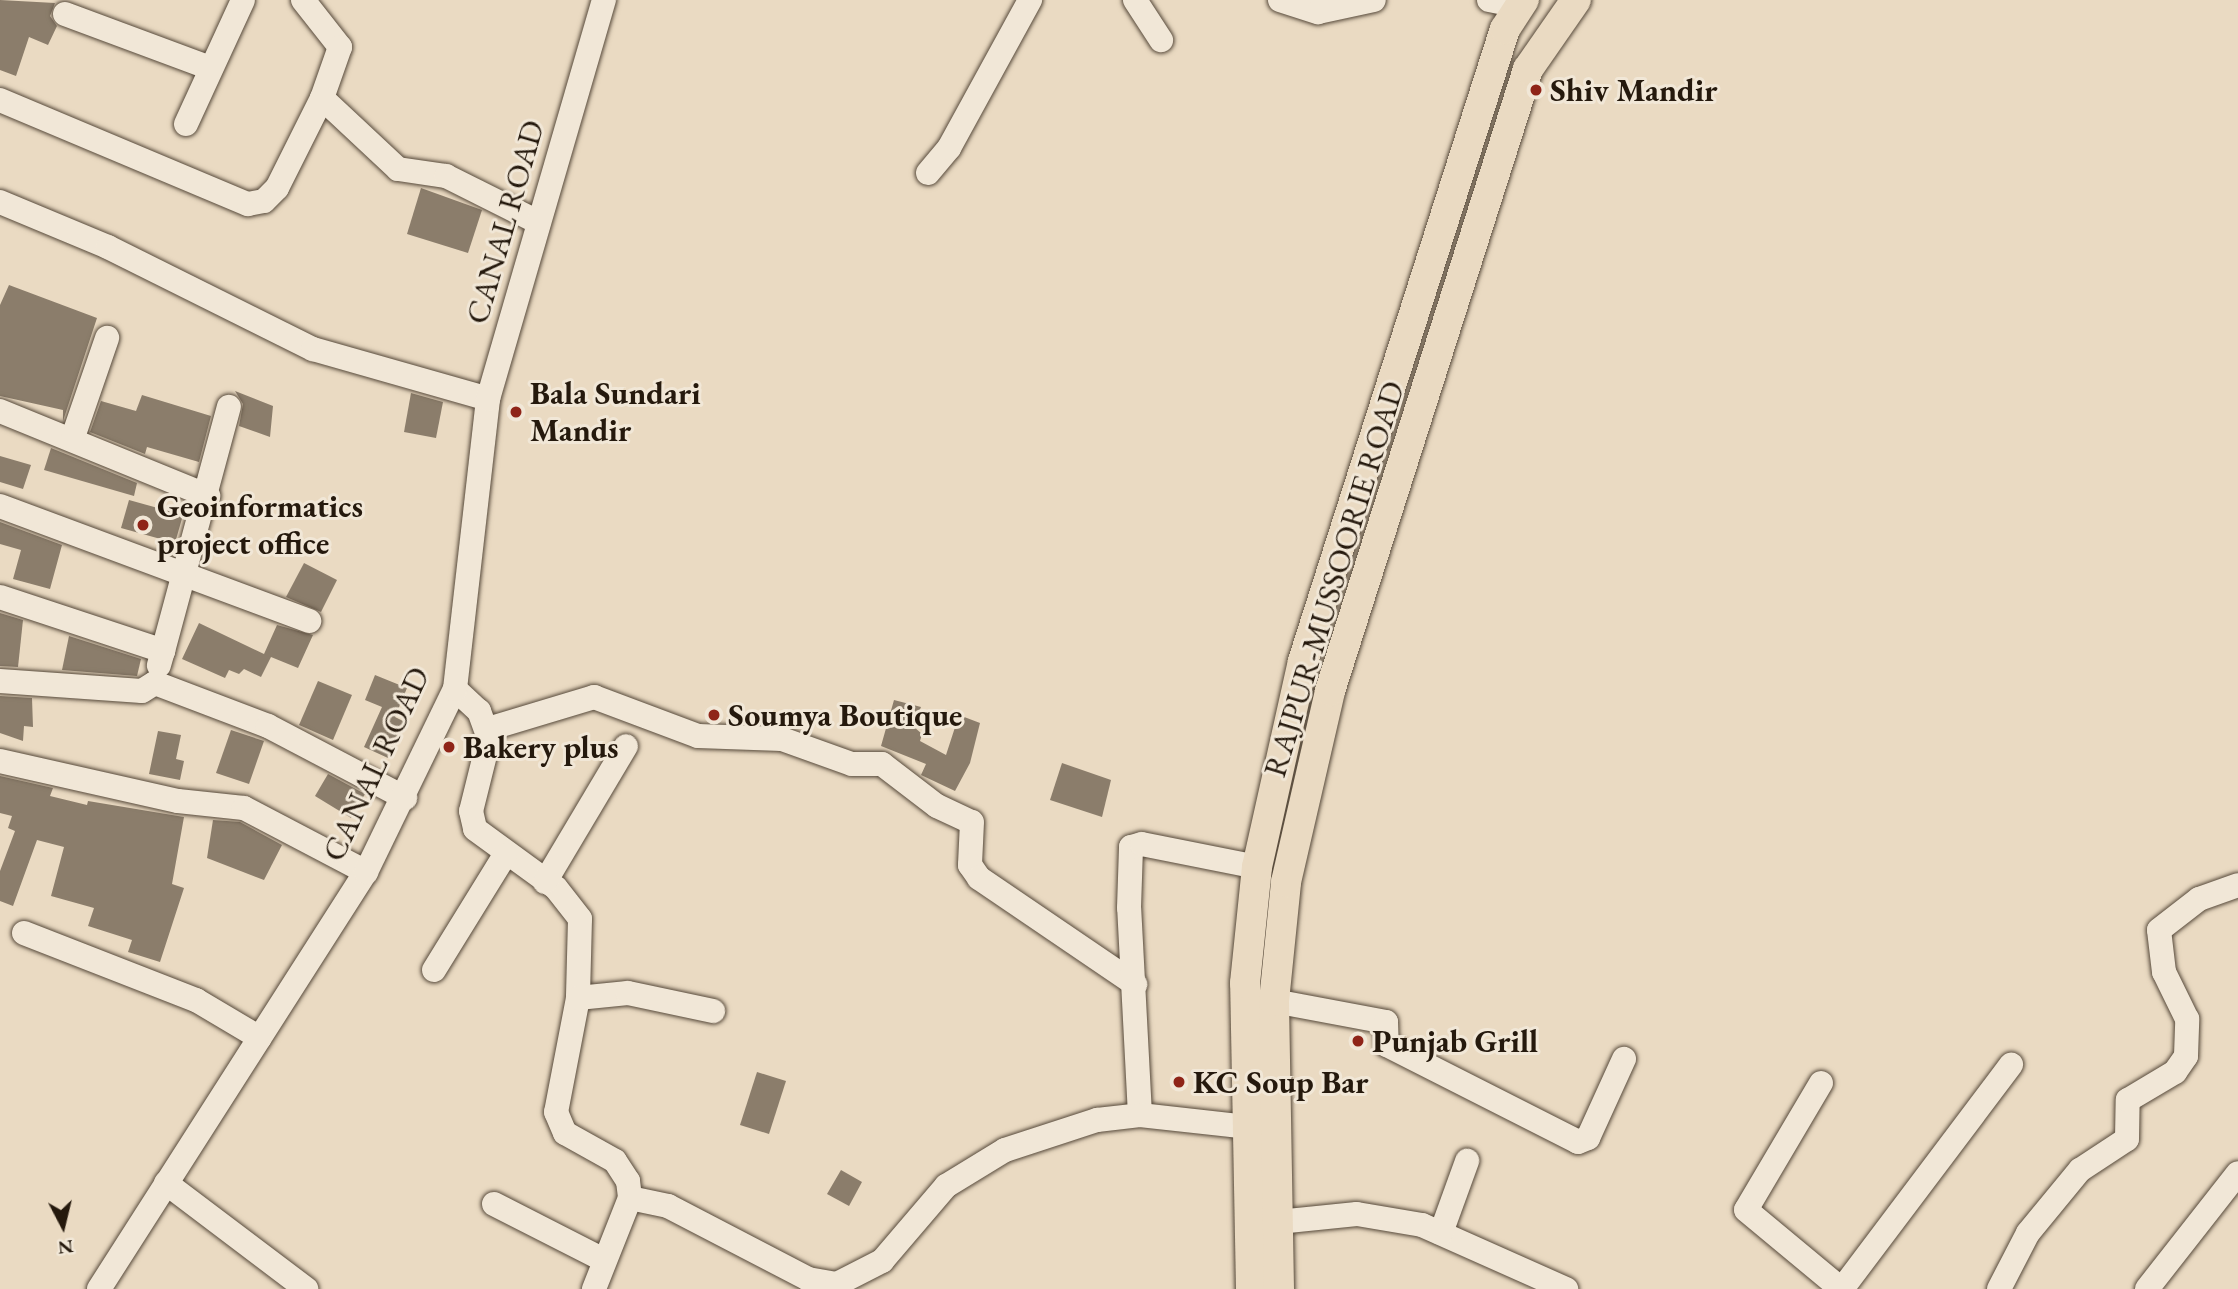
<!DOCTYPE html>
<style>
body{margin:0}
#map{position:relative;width:2238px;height:1289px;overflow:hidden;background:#eadac2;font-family:"EB Garamond",serif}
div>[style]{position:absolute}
.building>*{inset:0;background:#8b7d6b}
.roads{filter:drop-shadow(0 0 2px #56493a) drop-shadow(0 0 2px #56493a)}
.minor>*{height:24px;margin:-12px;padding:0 12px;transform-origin:12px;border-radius:12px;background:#f1e7d7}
.major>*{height:30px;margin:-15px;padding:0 15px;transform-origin:15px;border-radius:15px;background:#eadac2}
.dots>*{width:19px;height:19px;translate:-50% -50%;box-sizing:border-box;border:4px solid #f1e7d7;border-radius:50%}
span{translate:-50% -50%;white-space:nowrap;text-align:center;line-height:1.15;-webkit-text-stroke:6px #f1e7d7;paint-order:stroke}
.poi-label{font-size:32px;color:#25190d;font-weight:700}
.left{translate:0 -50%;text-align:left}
.street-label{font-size:32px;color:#25190d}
.north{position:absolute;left:28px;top:1191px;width:70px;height:70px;-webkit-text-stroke:5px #f1e7d7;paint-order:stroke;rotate:173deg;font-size:19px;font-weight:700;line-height:28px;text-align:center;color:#25190d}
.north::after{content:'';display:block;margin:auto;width:24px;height:32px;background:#25190d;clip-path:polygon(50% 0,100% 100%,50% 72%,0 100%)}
</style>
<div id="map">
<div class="building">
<i style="clip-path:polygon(0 0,55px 3px,50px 16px,57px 26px,48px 45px,29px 37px,16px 76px,0 70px)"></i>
<i style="clip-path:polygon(421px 188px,482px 210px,468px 253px,407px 234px)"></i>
<i style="clip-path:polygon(9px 285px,97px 318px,63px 421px,63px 410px,0 396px,0 305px)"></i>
<i style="clip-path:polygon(235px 391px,273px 406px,270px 437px,239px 426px,243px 404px)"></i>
<i style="clip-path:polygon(411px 393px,443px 402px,436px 438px,404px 432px)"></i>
<i style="clip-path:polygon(142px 395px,211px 416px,199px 462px,147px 447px,145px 454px,90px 432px,101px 401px,136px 411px)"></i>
<i style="clip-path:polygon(51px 448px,137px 483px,134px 496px,44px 470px)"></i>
<i style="clip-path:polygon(0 456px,31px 465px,23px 489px,0 482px)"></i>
<i style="clip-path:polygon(129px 500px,183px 515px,175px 543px,121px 528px)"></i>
<i style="clip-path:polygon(0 522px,62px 545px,50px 589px,13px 579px,21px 550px,0 544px)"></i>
<i style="clip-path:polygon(304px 563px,337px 580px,321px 612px,286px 597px)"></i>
<i style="clip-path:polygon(0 613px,23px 620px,18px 667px,0 666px)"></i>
<i style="clip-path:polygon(199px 623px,264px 654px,277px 625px,313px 635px,298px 668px,271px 657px,261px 677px,244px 669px,239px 674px,229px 670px,225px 678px,182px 659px)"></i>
<i style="clip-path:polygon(69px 636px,141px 659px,137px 676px,62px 670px)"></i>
<i style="clip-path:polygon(375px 675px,407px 688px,395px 717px,405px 722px,388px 758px,364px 747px,382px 707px,365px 700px)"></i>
<i style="clip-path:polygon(318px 681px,352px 695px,333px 740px,299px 725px)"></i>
<i style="clip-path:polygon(0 696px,32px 698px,33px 727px,24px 726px,23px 741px,0 733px)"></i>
<i style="clip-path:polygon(894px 700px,921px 707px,913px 726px,922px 734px,920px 741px,946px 755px,959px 715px,980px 723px,970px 763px,955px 791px,921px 775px,926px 764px,881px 746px)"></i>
<i style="clip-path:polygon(231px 730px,264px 741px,249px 784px,216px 773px)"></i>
<i style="clip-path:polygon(158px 731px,181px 735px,176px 759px,184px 761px,180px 780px,149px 774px)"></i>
<i style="clip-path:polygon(1062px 763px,1111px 780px,1102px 817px,1050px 800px)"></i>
<i style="clip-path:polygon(328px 774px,365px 794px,351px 818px,315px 796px)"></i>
<i style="clip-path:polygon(0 776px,53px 788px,50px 796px,87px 805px,88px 801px,184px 817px,172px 884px,184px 888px,160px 962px,128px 952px,132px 940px,88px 926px,94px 908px,51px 896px,64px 847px,37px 840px,13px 906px,0 901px,0 871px,15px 831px,8px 828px,12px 816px,0 813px)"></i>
<i style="clip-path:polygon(213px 820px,240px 822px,282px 845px,264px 880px,207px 858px)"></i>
<i style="clip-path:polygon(757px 1072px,786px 1081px,769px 1134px,740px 1125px)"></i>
<i style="clip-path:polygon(841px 1170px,862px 1182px,849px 1206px,827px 1194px)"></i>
</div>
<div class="roads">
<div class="minor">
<i style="left:303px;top:0;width:60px;rotate:51.8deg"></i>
<i style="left:340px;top:47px;width:54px;rotate:109.4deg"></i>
<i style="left:1135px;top:0;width:48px;rotate:57deg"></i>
<i style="left:1280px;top:0;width:40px;rotate:18deg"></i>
<i style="left:1318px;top:12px;width:57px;rotate:-12.1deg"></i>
<i style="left:1489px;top:0;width:32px;rotate:11deg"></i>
<i style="left:65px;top:14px;width:155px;rotate:20.4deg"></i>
<i style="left:0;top:100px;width:269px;rotate:22.8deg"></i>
<i style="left:248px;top:204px;width:16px;rotate:-11deg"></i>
<i style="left:264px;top:201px;width:18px;rotate:-45deg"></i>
<i style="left:277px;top:188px;width:101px;rotate:-63.4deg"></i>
<i style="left:322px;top:98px;width:104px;rotate:43.1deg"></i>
<i style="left:398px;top:169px;width:49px;rotate:8.3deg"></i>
<i style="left:446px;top:176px;width:103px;rotate:26.6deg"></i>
<i style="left:186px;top:124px;width:136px;rotate:-65.3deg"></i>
<i style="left:928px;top:173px;width:33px;rotate:-50deg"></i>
<i style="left:949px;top:148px;width:169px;rotate:-61.3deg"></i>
<i style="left:0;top:202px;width:117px;rotate:22.6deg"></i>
<i style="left:108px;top:247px;width:229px;rotate:26.5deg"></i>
<i style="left:313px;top:349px;width:182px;rotate:15.9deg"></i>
<i style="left:0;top:411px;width:225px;rotate:22.2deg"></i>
<i style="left:73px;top:437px;width:105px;rotate:-71deg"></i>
<i style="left:0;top:506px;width:330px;rotate:20.4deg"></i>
<i style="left:0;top:597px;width:172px;rotate:18.3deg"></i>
<i style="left:163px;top:651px;width:15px;rotate:106deg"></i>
<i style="left:163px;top:651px;width:253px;rotate:-74.9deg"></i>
<i style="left:0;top:681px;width:142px;rotate:4deg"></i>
<i style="left:142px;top:691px;width:15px;rotate:-32deg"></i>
<i style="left:155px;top:683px;width:121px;rotate:20.8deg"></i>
<i style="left:268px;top:726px;width:155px;rotate:27.7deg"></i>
<i style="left:455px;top:689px;width:33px;rotate:43deg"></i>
<i style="left:479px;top:711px;width:30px;rotate:70deg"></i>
<i style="left:489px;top:739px;width:74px;rotate:104deg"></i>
<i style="left:471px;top:811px;width:18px;rotate:77deg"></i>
<i style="left:475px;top:829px;width:100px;rotate:36.1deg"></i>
<i style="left:556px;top:888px;width:39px;rotate:52deg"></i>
<i style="left:580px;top:919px;width:79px;rotate:91.5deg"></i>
<i style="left:578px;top:998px;width:116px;rotate:100.9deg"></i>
<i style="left:556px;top:1112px;width:23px;rotate:67deg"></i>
<i style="left:565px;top:1133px;width:57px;rotate:29.2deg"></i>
<i style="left:615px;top:1161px;width:24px;rotate:57deg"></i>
<i style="left:628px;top:1181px;width:17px;rotate:83deg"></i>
<i style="left:630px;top:1198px;width:98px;rotate:111.6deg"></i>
<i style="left:488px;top:729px;width:111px;rotate:-16.8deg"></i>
<i style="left:594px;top:697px;width:111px;rotate:20.6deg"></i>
<i style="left:698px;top:736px;width:84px;rotate:2deg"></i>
<i style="left:782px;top:739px;width:74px;rotate:19.7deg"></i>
<i style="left:852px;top:764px;width:30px"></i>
<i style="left:882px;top:764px;width:69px;rotate:37.4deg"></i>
<i style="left:937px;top:806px;width:38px;rotate:25deg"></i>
<i style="left:972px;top:822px;width:43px;rotate:92.7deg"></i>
<i style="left:970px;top:865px;width:16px;rotate:55deg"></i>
<i style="left:979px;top:878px;width:189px;rotate:34.2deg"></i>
<i style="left:0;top:761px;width:182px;rotate:12.7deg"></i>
<i style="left:178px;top:801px;width:66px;rotate:6.1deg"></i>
<i style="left:244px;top:808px;width:138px;rotate:27.7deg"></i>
<i style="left:545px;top:882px;width:158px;rotate:-59.2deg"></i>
<i style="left:24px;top:933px;width:185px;rotate:21.3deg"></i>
<i style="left:196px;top:1000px;width:74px;rotate:30.7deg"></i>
<i style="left:434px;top:970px;width:135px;rotate:-58.3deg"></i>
<i style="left:578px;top:998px;width:50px;rotate:-5.7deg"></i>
<i style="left:628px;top:993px;width:87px;rotate:12deg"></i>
<i style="left:1274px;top:1001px;width:114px;rotate:10.6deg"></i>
<i style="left:1386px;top:1022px;width:23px;rotate:88deg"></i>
<i style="left:1387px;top:1045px;width:214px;rotate:26.9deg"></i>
<i style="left:1578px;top:1142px;width:11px;rotate:-22deg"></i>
<i style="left:1588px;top:1138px;width:87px;rotate:-65.5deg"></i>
<i style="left:1821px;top:1083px;width:147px;rotate:120.6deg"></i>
<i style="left:1746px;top:1210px;width:124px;rotate:39.7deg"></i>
<i style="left:1140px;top:1115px;width:207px;rotate:-93deg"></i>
<i style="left:1129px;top:908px;width:61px;rotate:-88.1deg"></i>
<i style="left:1131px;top:847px;width:11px;rotate:-15deg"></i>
<i style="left:1142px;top:844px;width:117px;rotate:11.3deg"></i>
<i style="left:166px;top:1183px;width:176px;rotate:37.1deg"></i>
<i style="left:630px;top:1198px;width:39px;rotate:12deg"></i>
<i style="left:668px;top:1206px;width:158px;rotate:27.5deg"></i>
<i style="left:808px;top:1279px;width:29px;rotate:10deg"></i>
<i style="left:837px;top:1284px;width:51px;rotate:-27.1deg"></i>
<i style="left:882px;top:1261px;width:99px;rotate:-49.5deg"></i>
<i style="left:946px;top:1186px;width:69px;rotate:-31.4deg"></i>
<i style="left:1005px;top:1150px;width:97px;rotate:-18.1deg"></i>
<i style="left:1097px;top:1120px;width:43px;rotate:-6.6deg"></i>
<i style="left:1140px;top:1115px;width:110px;rotate:6.3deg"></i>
<i style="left:494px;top:1204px;width:123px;rotate:27deg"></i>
<i style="left:1278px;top:1222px;width:79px;rotate:-5.8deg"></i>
<i style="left:1357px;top:1214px;width:66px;rotate:9.6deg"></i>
<i style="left:1422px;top:1225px;width:158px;rotate:24deg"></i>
<i style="left:1441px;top:1233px;width:77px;rotate:-70.1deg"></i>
<i style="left:99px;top:1289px;width:495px;rotate:-57.4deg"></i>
<i style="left:366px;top:872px;width:203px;rotate:-64.1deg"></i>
<i style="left:455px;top:689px;width:292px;rotate:-83.5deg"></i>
<i style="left:488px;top:399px;width:416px;rotate:-73.8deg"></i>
<i style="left:1842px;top:1289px;width:281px;rotate:-53deg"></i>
<i style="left:1999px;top:1289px;width:63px;rotate:-62.6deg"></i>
<i style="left:2028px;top:1233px;width:82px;rotate:-50.5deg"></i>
<i style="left:2080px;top:1170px;width:56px;rotate:-33.4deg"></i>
<i style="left:2127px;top:1139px;width:39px;rotate:-89deg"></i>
<i style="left:2128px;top:1100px;width:55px;rotate:-30.8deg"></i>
<i style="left:2175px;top:1072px;width:19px;rotate:-55deg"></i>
<i style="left:2186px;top:1056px;width:37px;rotate:-88deg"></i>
<i style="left:2187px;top:1019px;width:52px;rotate:-116.1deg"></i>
<i style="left:2164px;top:972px;width:42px;rotate:-96.8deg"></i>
<i style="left:2159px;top:930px;width:51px;rotate:-37.8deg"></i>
<i style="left:2199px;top:899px;width:41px;rotate:-19.7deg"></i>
<i style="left:2147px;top:1289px;width:147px;rotate:-51.9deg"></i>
</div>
<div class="major">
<i style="left:1251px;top:1289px;width:306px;rotate:-91.1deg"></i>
<i style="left:1245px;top:983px;width:117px;rotate:-84.1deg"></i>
<i style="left:1257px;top:867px;width:211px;rotate:-77.4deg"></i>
<i style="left:1303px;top:661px;width:663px;rotate:-72.28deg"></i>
<i style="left:1505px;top:29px;width:35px;rotate:-57deg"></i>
<i style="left:1279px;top:1289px;width:288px;rotate:-91deg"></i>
<i style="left:1274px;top:1001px;width:120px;rotate:-84.2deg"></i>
<i style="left:1286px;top:882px;width:196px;rotate:-77deg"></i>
<i style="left:1330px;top:691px;width:653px;rotate:-72.34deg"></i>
<i style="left:1528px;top:69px;width:84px;rotate:-55.2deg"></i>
</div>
</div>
<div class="dots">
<i style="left:1536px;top:90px;background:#8f2418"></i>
<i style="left:516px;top:412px;background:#8f2418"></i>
<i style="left:143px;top:525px;background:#8f2418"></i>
<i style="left:714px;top:715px;background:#8f2418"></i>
<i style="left:449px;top:747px;background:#8f2418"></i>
<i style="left:1358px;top:1041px;background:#8f2418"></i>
<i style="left:1179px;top:1082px;background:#8f2418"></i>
</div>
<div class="poi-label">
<span class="left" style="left:1550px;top:90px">Shiv Mandir</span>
<span class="left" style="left:530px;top:412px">Bala Sundari<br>Mandir</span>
<span class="left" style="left:157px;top:525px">Geoinformatics<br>project office</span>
<span class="left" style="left:728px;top:715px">Soumya Boutique</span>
<span class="left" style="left:463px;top:747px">Bakery plus</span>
<span class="left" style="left:1372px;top:1041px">Punjab Grill</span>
<span class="left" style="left:1193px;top:1082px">KC Soup Bar</span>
</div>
<div class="street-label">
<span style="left:505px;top:222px;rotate:-74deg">CANAL ROAD</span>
<span style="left:1334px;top:579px;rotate:-73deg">RAJPUR-MUSSOORIE ROAD</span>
<span style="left:376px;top:764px;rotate:-65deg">CANAL ROAD</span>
</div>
<div class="north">N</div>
</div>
